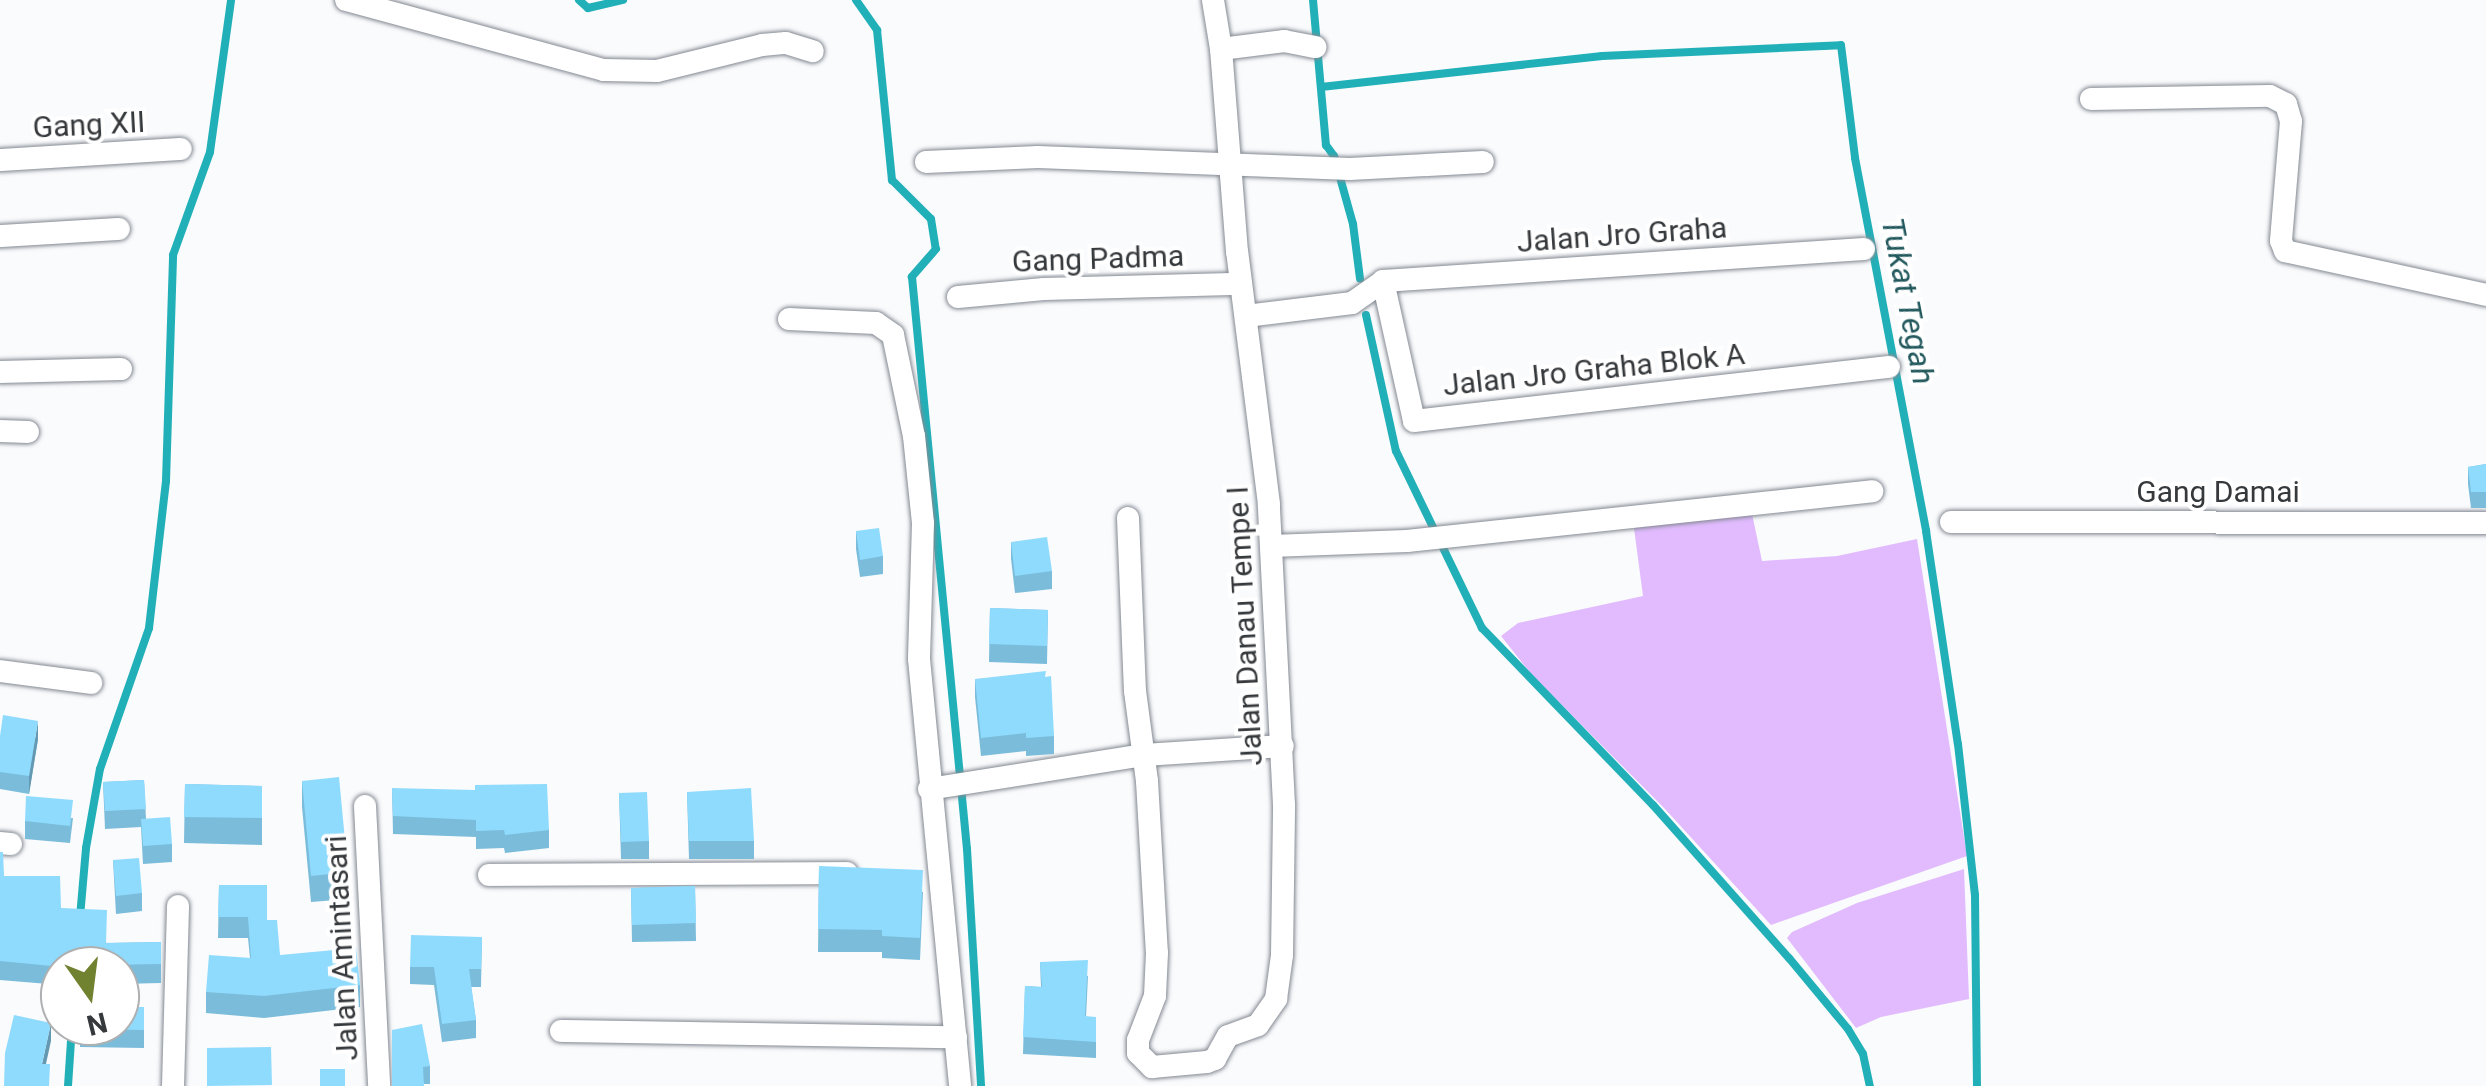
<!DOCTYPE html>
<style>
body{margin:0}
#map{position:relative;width:2486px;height:1086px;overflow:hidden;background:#fafbfd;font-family:Roboto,sans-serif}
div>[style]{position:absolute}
.green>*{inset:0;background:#e1bbfe}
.stream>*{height:8px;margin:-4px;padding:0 4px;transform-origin:4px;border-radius:4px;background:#22b0b8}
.roads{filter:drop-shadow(0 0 2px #838992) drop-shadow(0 0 2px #838992)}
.minor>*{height:22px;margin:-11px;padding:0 11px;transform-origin:11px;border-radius:11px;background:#fff}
.wall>*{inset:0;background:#7bbcda}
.shaded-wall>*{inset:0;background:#6499b1}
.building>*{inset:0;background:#8fdbfd}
span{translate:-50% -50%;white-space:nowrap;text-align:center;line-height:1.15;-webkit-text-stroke:8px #fff;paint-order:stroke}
.street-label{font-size:30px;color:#36393c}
.water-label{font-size:32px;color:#23595d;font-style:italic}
.north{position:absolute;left:40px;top:946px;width:100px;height:100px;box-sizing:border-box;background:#fff;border:2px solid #afb0b1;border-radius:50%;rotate:166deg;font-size:28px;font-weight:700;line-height:40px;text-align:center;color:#36393c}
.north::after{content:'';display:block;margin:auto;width:35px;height:45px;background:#708130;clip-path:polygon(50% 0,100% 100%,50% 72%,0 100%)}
</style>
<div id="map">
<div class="green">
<i style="clip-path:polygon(1751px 509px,1762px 561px,1837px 556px,1917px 539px,1967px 856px,1771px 925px,1665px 809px,1532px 675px,1501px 636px,1518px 623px,1643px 596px,1633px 521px)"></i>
<i style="clip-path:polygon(1964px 869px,1969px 999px,1881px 1017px,1856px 1028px,1787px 938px,1792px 932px,1857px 903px)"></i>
</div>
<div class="stream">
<i style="left:579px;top:0;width:12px;rotate:42deg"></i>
<i style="left:588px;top:8px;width:36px;rotate:-13deg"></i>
<i style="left:856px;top:0;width:37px;rotate:55deg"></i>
<i style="left:877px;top:30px;width:151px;rotate:84.3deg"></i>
<i style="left:892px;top:180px;width:55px;rotate:45deg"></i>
<i style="left:931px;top:219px;width:30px;rotate:81deg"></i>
<i style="left:936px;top:249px;width:37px;rotate:131deg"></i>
<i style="left:912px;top:277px;width:575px;rotate:84.51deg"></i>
<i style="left:967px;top:849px;width:237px;rotate:86.6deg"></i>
<i style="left:1313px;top:0;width:146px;rotate:84.9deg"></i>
<i style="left:1326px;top:145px;width:14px;rotate:54deg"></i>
<i style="left:1334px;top:156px;width:71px;rotate:74.4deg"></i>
<i style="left:1353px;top:224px;width:55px;rotate:82.7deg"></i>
<i style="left:1321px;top:87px;width:283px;rotate:-6.3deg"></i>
<i style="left:1602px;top:56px;width:239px;rotate:-2.6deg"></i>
<i style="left:1841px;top:45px;width:114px;rotate:82.9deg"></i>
<i style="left:1855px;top:158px;width:380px;rotate:79.2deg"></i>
<i style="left:1926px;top:531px;width:215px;rotate:81.5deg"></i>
<i style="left:1958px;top:744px;width:152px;rotate:83.6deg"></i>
<i style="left:1975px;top:895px;width:191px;rotate:89.4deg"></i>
<i style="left:1366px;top:315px;width:139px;rotate:77.6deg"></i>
<i style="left:1396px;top:451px;width:197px;rotate:64.1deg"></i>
<i style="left:1482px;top:628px;width:246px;rotate:46deg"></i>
<i style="left:1653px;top:805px;width:205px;rotate:48.4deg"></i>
<i style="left:1789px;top:958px;width:92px;rotate:50.3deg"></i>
<i style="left:1848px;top:1029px;width:29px;rotate:59deg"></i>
<i style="left:1863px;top:1054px;width:33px;rotate:78deg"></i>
<i style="left:80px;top:917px;width:69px;rotate:-85deg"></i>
<i style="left:86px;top:848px;width:80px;rotate:-80deg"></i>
<i style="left:100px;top:769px;width:149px;rotate:-70.8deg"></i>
<i style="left:149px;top:628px;width:148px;rotate:-83.4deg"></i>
<i style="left:166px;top:481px;width:226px;rotate:-88.2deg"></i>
<i style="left:173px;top:255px;width:109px;rotate:-70.2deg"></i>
<i style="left:210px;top:152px;width:153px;rotate:-82.1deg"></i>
<i style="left:68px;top:1086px;width:60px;rotate:-86.2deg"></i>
</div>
<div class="roads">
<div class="minor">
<i style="left:346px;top:0;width:267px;rotate:15.2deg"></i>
<i style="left:604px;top:70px;width:53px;rotate:1.1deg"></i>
<i style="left:657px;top:71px;width:108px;rotate:-13.9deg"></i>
<i style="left:762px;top:45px;width:24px;rotate:-5deg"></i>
<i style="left:786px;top:43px;width:28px;rotate:17deg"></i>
<i style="left:1221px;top:49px;width:64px;rotate:-7.2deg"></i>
<i style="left:1284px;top:41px;width:32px;rotate:11deg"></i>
<i style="left:2091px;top:99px;width:179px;rotate:-1deg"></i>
<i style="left:2270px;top:96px;width:18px;rotate:27deg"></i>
<i style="left:2286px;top:104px;width:18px;rotate:74deg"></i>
<i style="left:2291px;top:121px;width:120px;rotate:94.8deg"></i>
<i style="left:2281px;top:241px;width:11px;rotate:68deg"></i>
<i style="left:2285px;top:251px;width:206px;rotate:12.3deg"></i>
<i style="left:0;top:160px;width:181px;rotate:-3.5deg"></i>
<i style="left:926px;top:162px;width:112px;rotate:-2.6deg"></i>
<i style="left:1038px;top:157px;width:312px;rotate:2.2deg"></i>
<i style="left:1350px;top:169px;width:133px;rotate:-3deg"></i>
<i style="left:0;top:236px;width:119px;rotate:-3.4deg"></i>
<i style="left:1383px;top:281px;width:482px;rotate:-3.8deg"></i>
<i style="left:958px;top:297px;width:86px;rotate:-5.3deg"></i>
<i style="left:1044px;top:289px;width:197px;rotate:-1.5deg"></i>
<i style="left:1246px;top:316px;width:107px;rotate:-7deg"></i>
<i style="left:1352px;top:303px;width:38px;rotate:-35deg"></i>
<i style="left:1383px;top:281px;width:143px;rotate:77.5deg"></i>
<i style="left:1414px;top:421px;width:478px;rotate:-6.5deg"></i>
<i style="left:789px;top:319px;width:87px;rotate:2.6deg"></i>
<i style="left:876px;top:323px;width:21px;rotate:35deg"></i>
<i style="left:893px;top:335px;width:103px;rotate:78.3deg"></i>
<i style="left:914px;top:436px;width:87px;rotate:84.1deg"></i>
<i style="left:923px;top:523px;width:136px;rotate:91.7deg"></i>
<i style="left:919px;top:659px;width:429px;rotate:84.5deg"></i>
<i style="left:0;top:372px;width:121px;rotate:-1.4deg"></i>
<i style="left:0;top:431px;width:28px;rotate:2deg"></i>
<i style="left:1128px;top:518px;width:173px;rotate:87.7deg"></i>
<i style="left:1135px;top:691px;width:91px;rotate:82.4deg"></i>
<i style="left:1147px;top:781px;width:172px;rotate:86.7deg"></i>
<i style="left:1157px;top:953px;width:43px;rotate:92.7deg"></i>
<i style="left:1155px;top:996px;width:47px;rotate:111.1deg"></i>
<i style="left:1138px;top:1040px;width:13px;rotate:90deg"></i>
<i style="left:1138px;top:1053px;width:20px;rotate:45deg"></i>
<i style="left:1152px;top:1067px;width:55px;rotate:-5.2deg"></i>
<i style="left:1207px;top:1062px;width:9px;rotate:-21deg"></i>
<i style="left:1215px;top:1059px;width:26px;rotate:-61deg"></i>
<i style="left:1228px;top:1036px;width:32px;rotate:-20deg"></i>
<i style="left:1258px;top:1025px;width:32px;rotate:-55deg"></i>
<i style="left:1276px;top:999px;width:44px;rotate:-82.2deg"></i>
<i style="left:1282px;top:955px;width:150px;rotate:-89.2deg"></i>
<i style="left:1284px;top:805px;width:301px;rotate:-92.9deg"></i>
<i style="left:1269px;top:504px;width:254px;rotate:-97.2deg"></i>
<i style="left:1237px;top:252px;width:204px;rotate:-94.5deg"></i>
<i style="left:1221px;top:49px;width:50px;rotate:-99.3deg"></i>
<i style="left:1951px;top:522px;width:535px;rotate:0.11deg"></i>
<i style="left:1271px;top:546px;width:136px;rotate:-2.1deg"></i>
<i style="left:1407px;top:541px;width:468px;rotate:-6.1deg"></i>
<i style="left:0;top:671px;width:92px;rotate:7.5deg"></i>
<i style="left:929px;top:789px;width:218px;rotate:-9deg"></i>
<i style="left:1144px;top:755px;width:139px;rotate:-3.7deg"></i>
<i style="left:365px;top:806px;width:280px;rotate:87.1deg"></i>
<i style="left:0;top:843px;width:11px;rotate:5deg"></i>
<i style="left:489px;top:875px;width:358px;rotate:-0.3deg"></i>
<i style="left:561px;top:1031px;width:395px;rotate:0.9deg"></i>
<i style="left:173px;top:1086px;width:180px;rotate:-88.4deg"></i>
</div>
</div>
<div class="wall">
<i style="clip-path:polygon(2486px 464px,2486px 508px,2471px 508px,2468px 484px,2468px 467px)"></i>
<i style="clip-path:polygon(856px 531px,883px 556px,883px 574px,860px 577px,856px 549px)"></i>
<i style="clip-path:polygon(1011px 542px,1052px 571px,1052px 589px,1015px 593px,1011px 559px)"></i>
<i style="clip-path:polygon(990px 608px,1048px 610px,1047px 664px,989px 662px)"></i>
<i style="clip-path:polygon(1045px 677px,1054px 736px,1054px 754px,1026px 756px,1026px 751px,981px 756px,975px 697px,975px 679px)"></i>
<i style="clip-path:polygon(0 736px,38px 739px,29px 794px,0 789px)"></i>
<i style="clip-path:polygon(144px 780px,146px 819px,172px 844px,172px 862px,143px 864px,141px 827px,105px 829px,103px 782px)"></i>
<i style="clip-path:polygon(302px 781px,348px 872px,348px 899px,311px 902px,302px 807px)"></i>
<i style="clip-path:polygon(185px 784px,262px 786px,262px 845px,184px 843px)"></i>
<i style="clip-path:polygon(392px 788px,549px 830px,549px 848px,505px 853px,504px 848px,476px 849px,476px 837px,393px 834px)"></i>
<i style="clip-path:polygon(687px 792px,754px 841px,754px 859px,689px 859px)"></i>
<i style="clip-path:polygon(619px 793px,649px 841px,649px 859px,621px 859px)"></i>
<i style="clip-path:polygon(73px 818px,70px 843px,25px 839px,25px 821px)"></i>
<i style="clip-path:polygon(0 852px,4px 876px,61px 908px,107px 943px,161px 942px,161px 983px,120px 984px,120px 966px,60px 966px,60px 985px,0 980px)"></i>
<i style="clip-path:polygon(113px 860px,142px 893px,142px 911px,116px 914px)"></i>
<i style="clip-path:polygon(819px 866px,923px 892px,920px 960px,882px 958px,882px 952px,818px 952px)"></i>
<i style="clip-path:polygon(219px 885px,267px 920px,280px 955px,360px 985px,360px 1007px,264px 1018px,206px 1013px,206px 992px,250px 958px,248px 938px,218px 938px)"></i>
<i style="clip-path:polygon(695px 886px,696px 941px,632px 942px,631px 888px)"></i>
<i style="clip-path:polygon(482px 937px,481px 987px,471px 987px,476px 1020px,476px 1038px,442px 1042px,434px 985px,410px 984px,410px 967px)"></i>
<i style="clip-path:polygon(1040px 962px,1088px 976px,1086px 1017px,1096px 1017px,1096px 1058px,1023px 1054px,1025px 986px,1041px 987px)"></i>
<i style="clip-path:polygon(144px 1007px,144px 1048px,80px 1047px,80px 1026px)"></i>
<i style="clip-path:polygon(392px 1030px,430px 1066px,430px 1084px,424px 1084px)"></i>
</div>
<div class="shaded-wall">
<i style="clip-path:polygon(38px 721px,38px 739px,29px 794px,29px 776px)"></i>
<i style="clip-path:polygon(51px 1023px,51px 1041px,42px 1082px,42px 1064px)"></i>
</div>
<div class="building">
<i style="clip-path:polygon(2486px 464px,2486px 492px,2471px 492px,2468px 467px)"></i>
<i style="clip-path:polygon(879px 528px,883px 556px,860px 560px,856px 531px)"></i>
<i style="clip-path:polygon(1047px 537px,1052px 571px,1015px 576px,1011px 542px)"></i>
<i style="clip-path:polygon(990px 608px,1048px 610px,1047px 646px,989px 644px)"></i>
<i style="clip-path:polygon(1046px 671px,1045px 677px,1051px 676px,1054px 736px,1026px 738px,1026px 733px,981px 738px,975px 679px)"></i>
<i style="clip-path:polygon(3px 715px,38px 721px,29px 776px,0 772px,0 736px)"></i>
<i style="clip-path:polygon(339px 777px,348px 872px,311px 876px,302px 781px)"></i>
<i style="clip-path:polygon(144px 780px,146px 809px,105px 811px,103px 782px)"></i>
<i style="clip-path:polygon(185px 784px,262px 786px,262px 818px,184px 817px)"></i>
<i style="clip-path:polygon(547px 784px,549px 830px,505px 835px,504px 830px,476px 831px,476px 820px,393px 816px,392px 788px,475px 790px,475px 785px)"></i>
<i style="clip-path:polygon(751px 788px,754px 841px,689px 841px,687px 792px)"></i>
<i style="clip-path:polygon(647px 792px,649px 841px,621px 842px,619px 793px)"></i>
<i style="clip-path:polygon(26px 796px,73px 800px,70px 826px,25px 821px)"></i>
<i style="clip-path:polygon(170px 817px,172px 844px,143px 846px,141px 819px)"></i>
<i style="clip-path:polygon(0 852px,3px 852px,4px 876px,60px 876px,61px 908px,107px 910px,106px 943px,161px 942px,161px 964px,52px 966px,0 961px)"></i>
<i style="clip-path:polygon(139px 858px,142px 893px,116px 896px,113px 860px)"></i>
<i style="clip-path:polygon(819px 866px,923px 870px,920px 938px,882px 936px,882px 930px,818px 929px)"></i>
<i style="clip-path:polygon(219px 885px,267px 885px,267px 920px,277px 920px,280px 955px,356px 948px,360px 985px,264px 996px,206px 992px,209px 955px,251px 958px,248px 917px,218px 917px)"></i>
<i style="clip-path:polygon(695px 886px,696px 923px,632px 925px,631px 888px)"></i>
<i style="clip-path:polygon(411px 935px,482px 937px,481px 969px,469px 969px,476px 1020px,442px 1024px,434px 967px,410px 967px)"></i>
<i style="clip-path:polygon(1088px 960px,1085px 1016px,1096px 1017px,1096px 1042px,1023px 1037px,1025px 986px,1042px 987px,1040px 962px)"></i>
<i style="clip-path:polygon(120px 1007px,144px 1007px,144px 1030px,80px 1029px,80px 1026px,120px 1026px)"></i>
<i style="clip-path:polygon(14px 1015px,51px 1023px,42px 1064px,50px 1064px,49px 1086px,4px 1086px,5px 1053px)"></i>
<i style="clip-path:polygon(422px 1024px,430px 1066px,423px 1067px,424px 1086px,392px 1086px,392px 1030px)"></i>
<i style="clip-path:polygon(271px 1047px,272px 1085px,207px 1086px,207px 1048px)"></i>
<i style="clip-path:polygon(320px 1069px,345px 1069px,345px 1086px,320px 1086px)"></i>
</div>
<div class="street-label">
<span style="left:89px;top:125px;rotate:-3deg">Gang XII</span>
<span style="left:1622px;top:235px;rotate:-4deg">Jalan Jro Graha</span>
<span style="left:1098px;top:259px;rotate:-2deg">Gang Padma</span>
<span style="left:1594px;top:370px;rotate:-6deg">Jalan Jro Graha Blok A</span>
<span style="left:2218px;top:492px">Gang Damai</span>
<span style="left:1245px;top:626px;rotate:-93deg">Jalan Danau Tempe I</span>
<span style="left:342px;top:948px;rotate:-93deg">Jalan Amintasari</span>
</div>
<div class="water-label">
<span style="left:1908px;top:301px;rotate:79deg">Tukat Tegah</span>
</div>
<div class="north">N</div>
</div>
